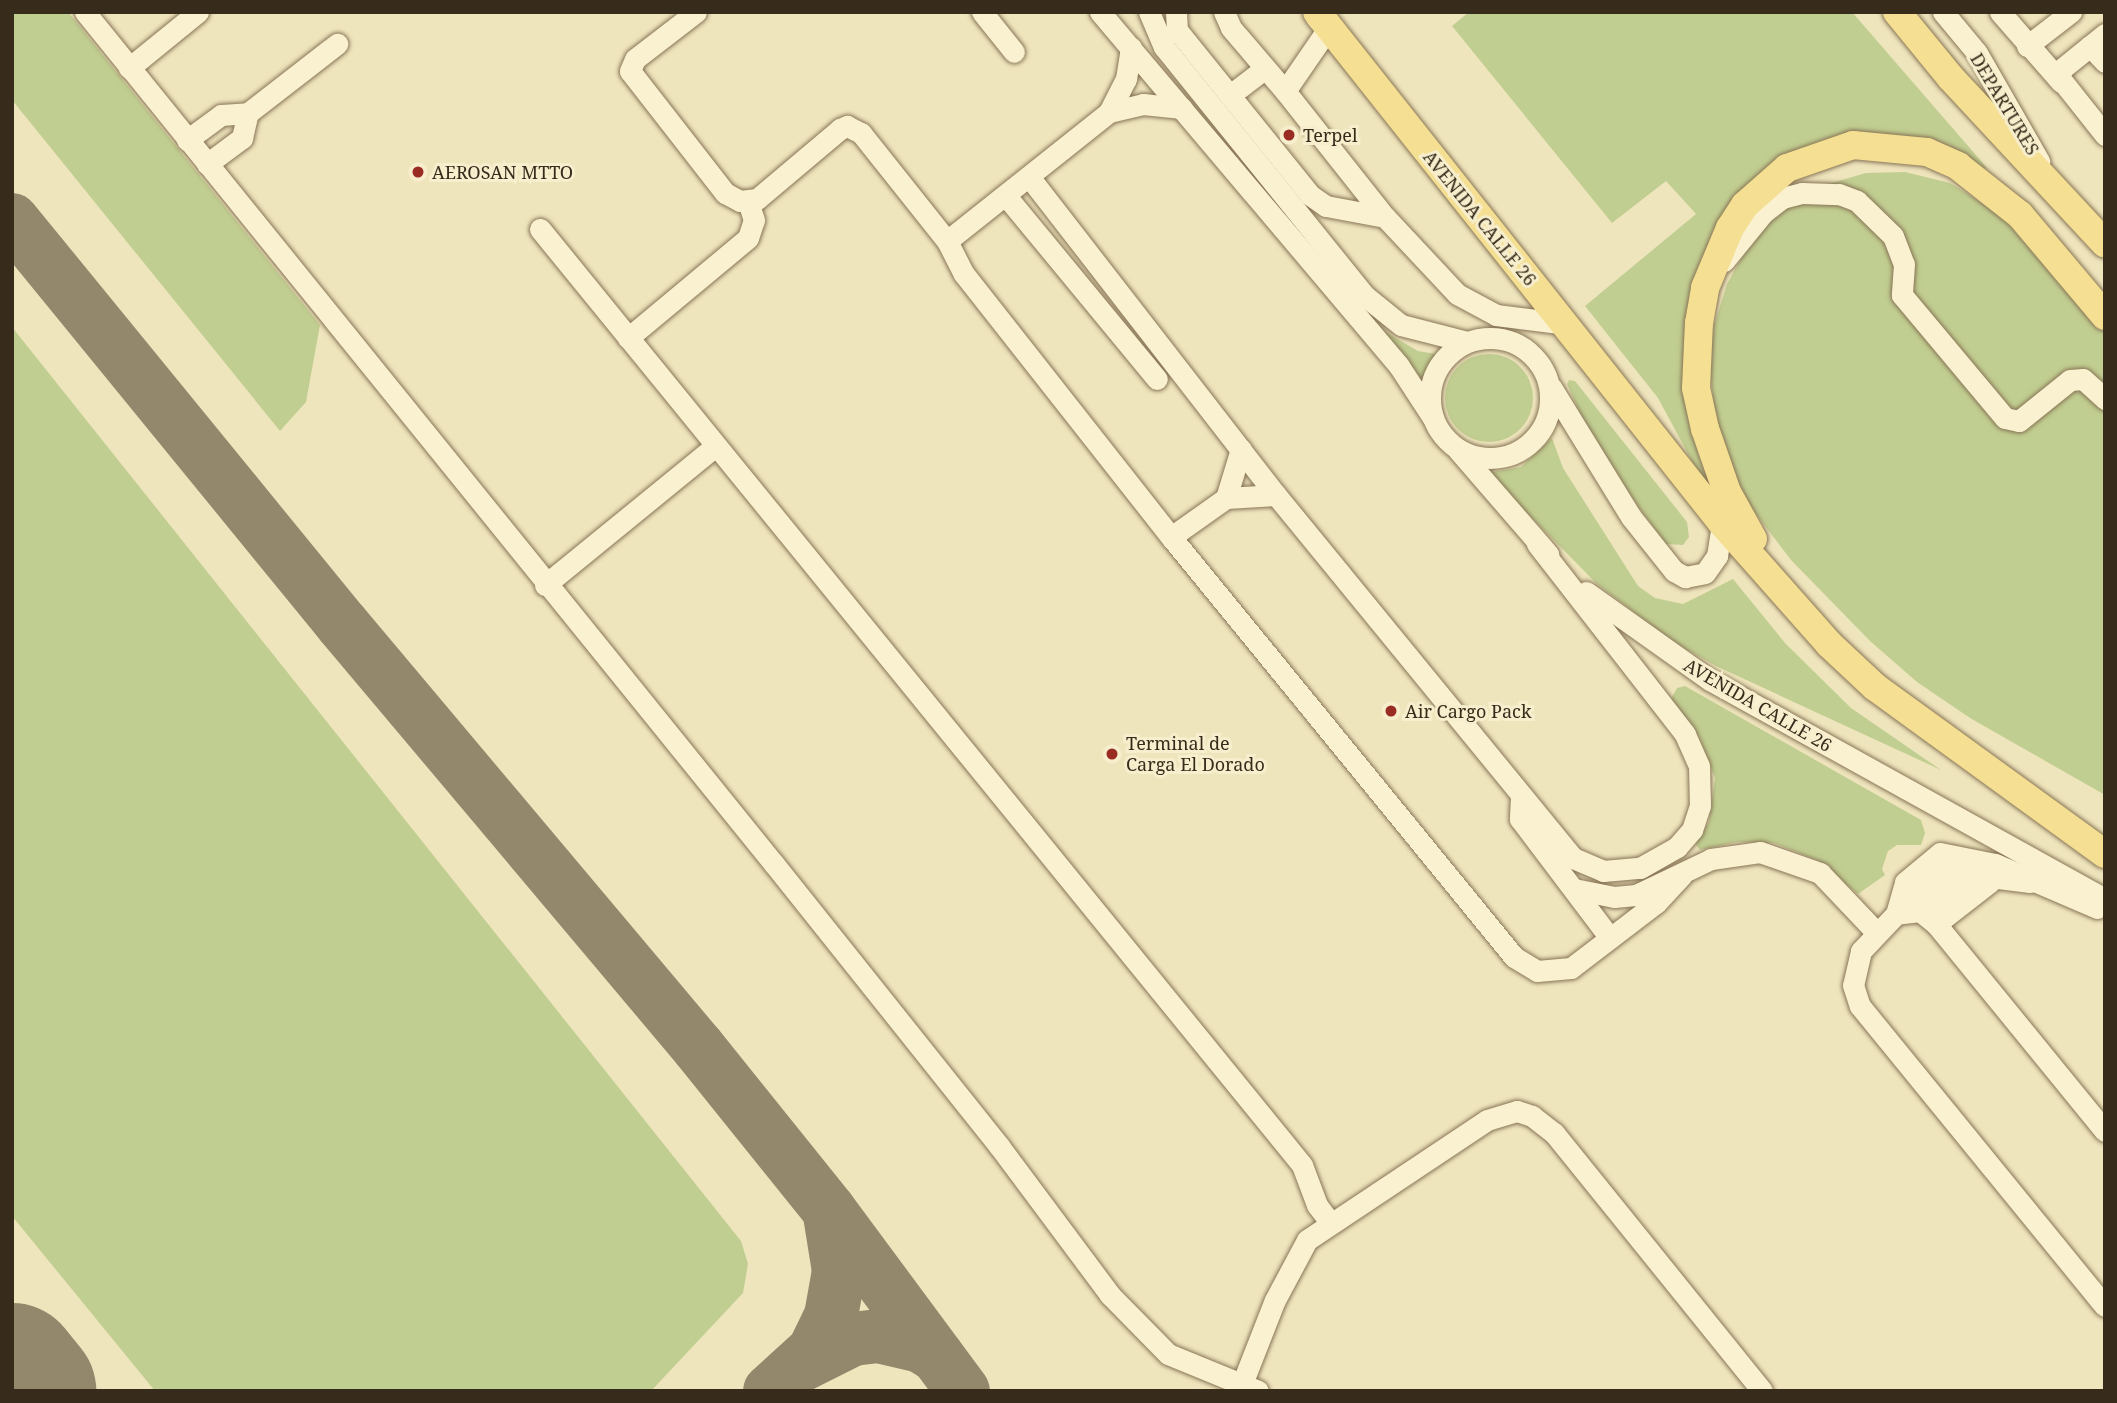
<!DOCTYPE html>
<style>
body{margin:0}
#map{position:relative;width:2117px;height:1403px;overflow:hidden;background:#efe5bd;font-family:"Noto Serif",serif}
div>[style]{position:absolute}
.green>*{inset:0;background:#c1ce91}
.round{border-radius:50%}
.taxiway>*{height:54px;margin:-27px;padding:0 27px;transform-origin:27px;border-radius:27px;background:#93886c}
.runway>*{height:136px;margin:-68px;padding:0 68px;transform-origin:68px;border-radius:68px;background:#93886c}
.roads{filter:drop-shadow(0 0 2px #887556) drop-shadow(0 0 2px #887556)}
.minor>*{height:21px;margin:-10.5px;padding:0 10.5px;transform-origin:10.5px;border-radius:10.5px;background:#faf1d1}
.minor>.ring{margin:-10.5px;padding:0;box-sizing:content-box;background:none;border:21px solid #faf1d1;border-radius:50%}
.major>*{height:28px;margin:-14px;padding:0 14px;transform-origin:14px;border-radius:14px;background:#f5df92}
.dots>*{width:19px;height:19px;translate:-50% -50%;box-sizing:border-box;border:4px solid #f7eecd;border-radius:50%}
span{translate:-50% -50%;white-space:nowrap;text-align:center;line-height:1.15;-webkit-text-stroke:6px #f7eecd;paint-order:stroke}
.street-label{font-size:18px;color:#372b1b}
.poi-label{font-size:18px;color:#372b1b}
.left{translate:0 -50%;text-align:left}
.frame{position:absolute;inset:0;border:14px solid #372b1b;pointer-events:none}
</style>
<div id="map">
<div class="green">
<i style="clip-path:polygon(12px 12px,68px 12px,320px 325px,306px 402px,280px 431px,12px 100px)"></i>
<i style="clip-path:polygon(1469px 12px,1852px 12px,1988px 169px,1868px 135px,1715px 230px,1692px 281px,1684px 389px,1698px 454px,1722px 517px,1658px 398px,1585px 306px,1696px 214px,1666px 181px,1612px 223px,1452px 26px)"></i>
<i style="clip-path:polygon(1905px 172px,1950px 183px,2013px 222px,2105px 334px,2105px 795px,1970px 718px,1917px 682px,1870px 641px,1791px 560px,1756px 514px,1739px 490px,1716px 425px,1709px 359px,1714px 326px,1727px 284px,1749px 245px,1767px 220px,1818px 187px,1866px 173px)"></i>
<i style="clip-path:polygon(12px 327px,741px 1241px,748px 1264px,743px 1293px,651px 1391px,155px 1391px,12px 1216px)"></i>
<i style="clip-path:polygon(1382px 330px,1418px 351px,1436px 354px,1422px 380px)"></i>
<i class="round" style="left:1445px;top:354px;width:88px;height:88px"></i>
<i style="clip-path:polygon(1569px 380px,1575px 381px,1687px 522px,1689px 537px,1683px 545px,1666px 544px,1643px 513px,1592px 440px,1567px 384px)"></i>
<i style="clip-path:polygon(1552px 438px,1563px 468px,1638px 586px,1655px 598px,1683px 604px,1733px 579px,1785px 643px,1851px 708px,1941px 770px,1716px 666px,1674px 642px,1597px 584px,1488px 473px,1521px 467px)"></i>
<i style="clip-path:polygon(1685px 686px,1921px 820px,1925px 833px,1921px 845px,1897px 845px,1888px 851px,1882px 869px,1885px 875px,1858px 894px,1819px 861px,1774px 843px,1737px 842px,1700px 850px,1695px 843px,1709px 822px,1715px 778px,1699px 736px,1671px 699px,1677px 688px)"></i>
</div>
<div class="taxiway">
<i style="left:12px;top:220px;width:522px;rotate:50.76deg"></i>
<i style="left:342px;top:624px;width:553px;rotate:49.92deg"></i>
<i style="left:698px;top:1047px;width:209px;rotate:51.2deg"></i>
<i style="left:829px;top:1210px;width:225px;rotate:53.5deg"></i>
<i style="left:801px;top:1365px;width:58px;rotate:-26.6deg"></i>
<i style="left:853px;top:1339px;width:25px;rotate:-7deg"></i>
<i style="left:878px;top:1336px;width:44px;rotate:13.1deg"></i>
<i style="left:921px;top:1346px;width:19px;rotate:32deg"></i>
<i style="left:770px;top:1391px;width:59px;rotate:-42.3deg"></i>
<i style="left:814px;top:1351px;width:39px;rotate:-64deg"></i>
<i style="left:831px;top:1316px;width:46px;rotate:-79.9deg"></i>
<i style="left:839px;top:1271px;width:57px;rotate:-99.1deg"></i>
</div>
<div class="runway">
<i style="left:12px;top:1371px;width:26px;rotate:51deg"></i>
</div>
<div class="roads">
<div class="minor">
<i style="left:85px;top:12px;width:1096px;rotate:51.04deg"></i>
<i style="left:774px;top:864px;width:361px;rotate:51.4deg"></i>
<i style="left:999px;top:1146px;width:186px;rotate:53.3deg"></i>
<i style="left:1110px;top:1295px;width:83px;rotate:45.5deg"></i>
<i style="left:1168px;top:1354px;width:97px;rotate:22.3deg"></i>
<i style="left:696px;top:12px;width:77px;rotate:142.4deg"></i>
<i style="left:635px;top:59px;width:13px;rotate:113deg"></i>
<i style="left:630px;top:71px;width:155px;rotate:52.1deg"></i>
<i style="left:725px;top:193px;width:17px;rotate:28deg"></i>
<i style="left:740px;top:201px;width:17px;rotate:-7deg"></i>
<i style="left:757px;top:199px;width:109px;rotate:-40.1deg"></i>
<i style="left:840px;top:129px;width:8px;rotate:-23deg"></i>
<i style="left:847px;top:126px;width:16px;rotate:27deg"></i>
<i style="left:861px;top:133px;width:138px;rotate:51.5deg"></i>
<i style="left:947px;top:241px;width:37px;rotate:63deg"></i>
<i style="left:964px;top:274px;width:335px;rotate:51.8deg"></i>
<i style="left:1171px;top:537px;width:542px;rotate:50.76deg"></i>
<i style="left:1514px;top:957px;width:27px;rotate:31deg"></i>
<i style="left:1537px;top:971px;width:34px;rotate:-5deg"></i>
<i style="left:1571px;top:968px;width:107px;rotate:-37.4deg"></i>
<i style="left:1656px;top:903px;width:38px;rotate:-47deg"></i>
<i style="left:982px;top:12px;width:51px;rotate:51.3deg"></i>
<i style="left:1100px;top:12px;width:463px;rotate:49.8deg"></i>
<i style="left:1399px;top:366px;width:62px;rotate:56.8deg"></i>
<i style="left:1149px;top:12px;width:38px;rotate:67deg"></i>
<i style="left:1164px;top:47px;width:320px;rotate:51.1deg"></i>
<i style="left:1365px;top:296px;width:46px;rotate:38.9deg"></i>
<i style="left:1401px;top:325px;width:68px;rotate:14.4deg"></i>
<i style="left:1176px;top:12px;width:18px;rotate:87deg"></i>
<i style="left:1177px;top:30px;width:212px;rotate:51.1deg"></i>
<i style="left:1310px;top:195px;width:19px;rotate:35deg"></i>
<i style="left:1326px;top:206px;width:60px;rotate:10.6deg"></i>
<i style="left:1224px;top:12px;width:17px;rotate:66deg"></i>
<i style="left:1231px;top:28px;width:83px;rotate:49.4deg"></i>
<i style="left:1943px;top:12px;width:53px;rotate:50.3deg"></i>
<i style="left:1977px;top:53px;width:125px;rotate:60.1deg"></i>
<i style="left:2000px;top:12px;width:93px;rotate:48.9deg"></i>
<i style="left:1316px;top:17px;width:17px;rotate:50deg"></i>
<i style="left:1327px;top:30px;width:74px;rotate:124.5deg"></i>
<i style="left:1285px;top:91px;width:161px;rotate:51.6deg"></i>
<i style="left:1385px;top:217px;width:105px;rotate:46.9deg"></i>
<i style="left:1457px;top:294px;width:44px;rotate:28.3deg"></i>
<i style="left:1496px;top:315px;width:72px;rotate:7.2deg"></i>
<i style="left:2105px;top:34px;width:19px;rotate:141deg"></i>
<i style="left:2090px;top:46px;width:22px;rotate:47deg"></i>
<i style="left:2027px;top:46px;width:56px;rotate:-37.7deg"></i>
<i style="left:2090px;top:46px;width:36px;rotate:141deg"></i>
<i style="left:2062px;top:69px;width:9px;rotate:111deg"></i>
<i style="left:2059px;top:77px;width:74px;rotate:51.6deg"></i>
<i style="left:129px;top:68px;width:89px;rotate:-39.1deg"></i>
<i style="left:1230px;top:95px;width:43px;rotate:-37.4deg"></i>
<i style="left:1109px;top:112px;width:37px;rotate:-63deg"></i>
<i style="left:1126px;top:79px;width:32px;rotate:-81deg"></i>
<i style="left:187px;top:140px;width:42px;rotate:-36.3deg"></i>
<i style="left:221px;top:115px;width:27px;rotate:-4deg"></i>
<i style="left:248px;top:113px;width:113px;rotate:-37.8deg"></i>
<i style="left:207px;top:164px;width:44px;rotate:-36.6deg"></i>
<i style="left:242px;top:138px;width:26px;rotate:-77deg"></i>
<i style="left:1030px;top:178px;width:401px;rotate:52.2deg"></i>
<i style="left:1276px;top:495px;width:469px;rotate:50.7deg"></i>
<i style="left:1573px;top:858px;width:33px;rotate:23deg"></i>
<i style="left:1603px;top:871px;width:37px;rotate:-5deg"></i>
<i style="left:1640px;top:868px;width:43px;rotate:-29.6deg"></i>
<i style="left:1677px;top:847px;width:23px;rotate:-49deg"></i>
<i style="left:1692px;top:830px;width:25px;rotate:-72deg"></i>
<i style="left:1700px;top:806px;width:40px;rotate:-91.4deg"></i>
<i style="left:1699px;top:766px;width:35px;rotate:-114deg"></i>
<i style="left:1685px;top:734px;width:241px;rotate:-127.9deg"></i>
<i style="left:1006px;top:196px;width:237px;rotate:50.5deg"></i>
<i style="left:540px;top:229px;width:1207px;rotate:50.85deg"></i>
<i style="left:1302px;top:1165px;width:43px;rotate:69.4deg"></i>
<i style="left:1317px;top:1205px;width:20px;rotate:53deg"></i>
<i style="left:947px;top:241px;width:207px;rotate:-38.5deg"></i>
<i style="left:1109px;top:112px;width:35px;rotate:-13deg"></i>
<i style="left:1143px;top:104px;width:39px;rotate:6deg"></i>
<i style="left:1724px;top:261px;width:62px;rotate:-50.9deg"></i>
<i style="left:1763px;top:213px;width:24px;rotate:-38deg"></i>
<i style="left:1782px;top:198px;width:21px;rotate:-14deg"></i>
<i style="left:1802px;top:193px;width:37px;rotate:2deg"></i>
<i style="left:1839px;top:194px;width:19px;rotate:21deg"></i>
<i style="left:1857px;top:201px;width:50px;rotate:44.2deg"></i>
<i style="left:1893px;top:236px;width:30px;rotate:69deg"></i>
<i style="left:1904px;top:264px;width:31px;rotate:94deg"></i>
<i style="left:1902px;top:295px;width:160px;rotate:50.1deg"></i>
<i style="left:2005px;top:418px;width:14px;rotate:12deg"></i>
<i style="left:2019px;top:421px;width:65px;rotate:-38.8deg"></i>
<i style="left:2070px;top:380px;width:13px;rotate:-4deg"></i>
<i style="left:2083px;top:379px;width:30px;rotate:42deg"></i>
<i class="ring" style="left:1430px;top:338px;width:99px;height:99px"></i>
<i style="left:628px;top:338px;width:156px;rotate:-39.8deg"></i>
<i style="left:748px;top:238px;width:19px;rotate:-72deg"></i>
<i style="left:754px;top:220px;width:20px;rotate:-108deg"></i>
<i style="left:1551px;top:387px;width:153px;rotate:58.4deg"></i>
<i style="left:1631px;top:517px;width:69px;rotate:51.5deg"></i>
<i style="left:1674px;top:571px;width:13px;rotate:29deg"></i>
<i style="left:1685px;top:577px;width:20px;rotate:-11deg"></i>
<i style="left:1705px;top:573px;width:21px;rotate:-55deg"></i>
<i style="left:1717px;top:556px;width:33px;rotate:-81deg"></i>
<i style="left:1458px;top:450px;width:138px;rotate:49.1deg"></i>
<i style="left:1226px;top:498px;width:51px;rotate:-73deg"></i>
<i style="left:1171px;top:537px;width:67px;rotate:-35.3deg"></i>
<i style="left:1226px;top:498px;width:50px;rotate:-3.4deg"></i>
<i style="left:545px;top:585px;width:218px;rotate:-39.2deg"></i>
<i style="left:1586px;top:592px;width:152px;rotate:35.4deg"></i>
<i style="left:1710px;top:680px;width:452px;rotate:29deg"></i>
<i style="left:1521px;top:797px;width:22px;rotate:93deg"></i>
<i style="left:1520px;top:819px;width:149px;rotate:52.9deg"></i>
<i style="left:2030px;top:882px;width:32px;rotate:-173deg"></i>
<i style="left:1998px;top:878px;width:37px;rotate:174deg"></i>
<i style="left:1961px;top:882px;width:50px;rotate:144.7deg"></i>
<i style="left:1920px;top:911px;width:24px;rotate:173deg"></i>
<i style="left:1896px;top:914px;width:51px;rotate:133.4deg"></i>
<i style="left:1861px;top:951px;width:35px;rotate:103deg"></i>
<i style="left:1853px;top:985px;width:22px;rotate:72deg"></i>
<i style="left:1860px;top:1006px;width:387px;rotate:50.8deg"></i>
<i style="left:1574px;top:889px;width:41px;rotate:11.3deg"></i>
<i style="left:1614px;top:897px;width:22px;rotate:-5deg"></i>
<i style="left:1636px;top:895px;width:83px;rotate:-25.6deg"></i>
<i style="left:1711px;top:859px;width:49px;rotate:-8.1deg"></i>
<i style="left:1760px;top:852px;width:64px;rotate:19.3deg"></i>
<i style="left:1820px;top:873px;width:81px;rotate:46.5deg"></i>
<i style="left:1920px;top:911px;width:21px;rotate:39deg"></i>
<i style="left:1936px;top:924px;width:267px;rotate:50.8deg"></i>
<i style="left:1897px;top:912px;width:72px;rotate:-41.6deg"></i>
<i style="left:1951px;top:864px;width:21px;rotate:-3deg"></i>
<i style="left:1896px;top:914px;width:33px;rotate:-74deg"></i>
<i style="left:1905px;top:882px;width:45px;rotate:-39.6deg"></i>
<i style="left:1940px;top:853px;width:56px;rotate:11.3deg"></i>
<i style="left:1995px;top:864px;width:111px;rotate:23.3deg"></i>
<i style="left:1936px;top:924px;width:68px;rotate:-37.9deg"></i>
<i style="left:1242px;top:1384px;width:90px;rotate:-68.6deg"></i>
<i style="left:1275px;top:1300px;width:68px;rotate:-61.9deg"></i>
<i style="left:1307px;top:1240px;width:216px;rotate:-33.7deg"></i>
<i style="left:1487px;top:1120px;width:31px;rotate:-17deg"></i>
<i style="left:1517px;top:1111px;width:16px;rotate:18deg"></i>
<i style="left:1532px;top:1116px;width:28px;rotate:38deg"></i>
<i style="left:1554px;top:1133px;width:331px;rotate:51.1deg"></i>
</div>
<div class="major">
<i style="left:1317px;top:12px;width:652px;rotate:51.6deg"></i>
<i style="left:1722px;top:523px;width:162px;rotate:48.5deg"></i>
<i style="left:1829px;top:644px;width:63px;rotate:43.1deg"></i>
<i style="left:1875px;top:687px;width:284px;rotate:36deg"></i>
<i style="left:1897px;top:12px;width:85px;rotate:50.7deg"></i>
<i style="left:1951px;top:78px;width:226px;rotate:47.1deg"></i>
<i style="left:1753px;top:539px;width:54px;rotate:-119deg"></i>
<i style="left:1727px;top:492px;width:67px;rotate:-109.2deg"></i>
<i style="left:1705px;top:429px;width:42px;rotate:-102.4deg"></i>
<i style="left:1696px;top:388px;width:65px;rotate:-87.4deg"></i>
<i style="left:1699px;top:323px;width:36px;rotate:-80deg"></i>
<i style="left:1705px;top:288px;width:65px;rotate:-67.4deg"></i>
<i style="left:1730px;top:228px;width:27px;rotate:-57deg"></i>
<i style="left:1745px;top:205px;width:56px;rotate:-41.4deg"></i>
<i style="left:1787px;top:168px;width:70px;rotate:-19.2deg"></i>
<i style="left:1853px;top:145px;width:74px;rotate:5.4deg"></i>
<i style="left:1927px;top:152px;width:34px;rotate:24deg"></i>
<i style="left:1958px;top:166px;width:79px;rotate:38.3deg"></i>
<i style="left:2020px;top:215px;width:132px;rotate:49.9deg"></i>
</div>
</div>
<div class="dots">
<i style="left:1289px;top:135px;background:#9a2d23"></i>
<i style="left:418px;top:172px;background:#9a2d23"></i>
<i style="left:1391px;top:711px;background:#9a2d23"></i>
<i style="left:1112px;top:754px;background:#9a2d23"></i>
</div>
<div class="street-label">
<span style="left:2005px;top:104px;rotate:59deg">DEPARTURES</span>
<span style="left:1480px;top:218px;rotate:51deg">AVENIDA CALLE 26</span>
<span style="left:1758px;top:705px;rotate:30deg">AVENIDA CALLE 26</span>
</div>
<div class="poi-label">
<span class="left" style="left:1303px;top:135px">Terpel</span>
<span class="left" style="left:432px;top:172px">AEROSAN MTTO</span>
<span class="left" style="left:1405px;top:711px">Air Cargo Pack</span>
<span class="left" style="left:1126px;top:754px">Terminal de<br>Carga El Dorado</span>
</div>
<div class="frame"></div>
</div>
